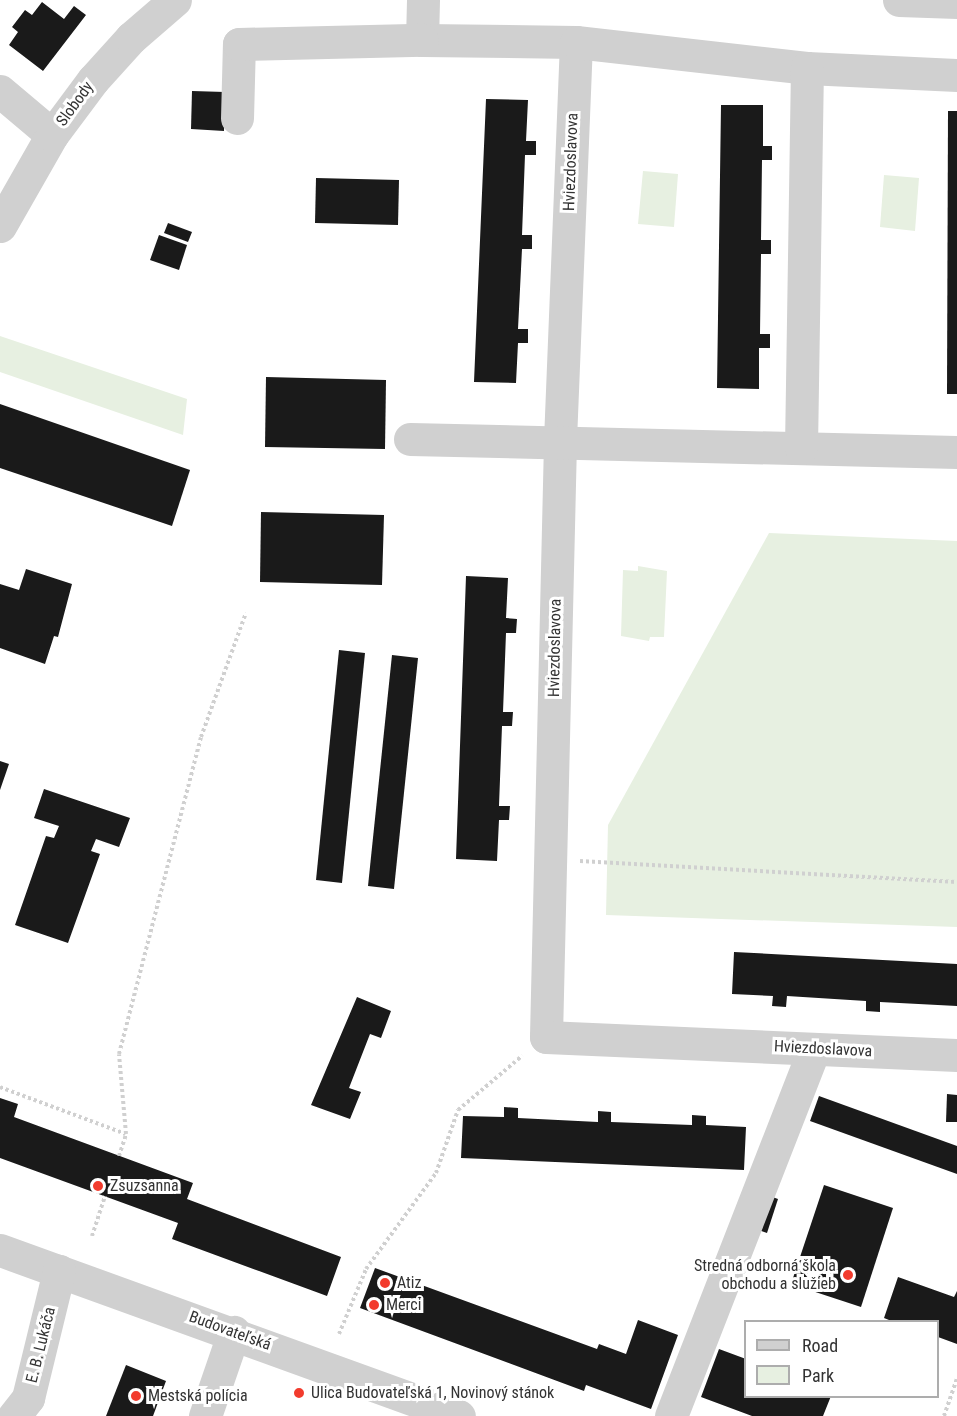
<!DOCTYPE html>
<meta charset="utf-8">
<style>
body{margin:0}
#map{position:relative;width:957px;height:1416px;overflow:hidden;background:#fff;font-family:"Roboto Condensed",sans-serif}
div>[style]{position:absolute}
.green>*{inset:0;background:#e7f0e1}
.building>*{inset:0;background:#1a1a1a}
.path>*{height:4px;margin-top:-2px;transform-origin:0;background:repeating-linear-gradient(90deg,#d0d0d0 0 3px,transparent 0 6px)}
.minor>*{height:33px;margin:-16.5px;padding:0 16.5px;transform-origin:16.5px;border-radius:16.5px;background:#d0d0d0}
.dots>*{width:16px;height:16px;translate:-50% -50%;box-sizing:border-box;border:3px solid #fff;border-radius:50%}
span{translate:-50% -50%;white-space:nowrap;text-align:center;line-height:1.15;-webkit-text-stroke:6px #fff;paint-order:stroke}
.street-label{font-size:16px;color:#333}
.poi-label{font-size:16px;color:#333}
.left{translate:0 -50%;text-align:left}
.right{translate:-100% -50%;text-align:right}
.legend{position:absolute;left:744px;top:1320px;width:195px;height:78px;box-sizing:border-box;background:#fff;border:2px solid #adadad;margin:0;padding:8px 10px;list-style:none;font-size:18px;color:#333}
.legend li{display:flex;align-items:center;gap:12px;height:30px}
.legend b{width:30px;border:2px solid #adadad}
</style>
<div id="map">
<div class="green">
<i style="clip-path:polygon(643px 171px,678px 174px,674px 227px,638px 224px)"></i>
<i style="clip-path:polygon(884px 175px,919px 178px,915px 231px,880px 227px)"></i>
<i style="clip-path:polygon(0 336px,187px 399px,183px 435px,0 372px)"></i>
<i style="clip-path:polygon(769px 533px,957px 541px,957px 927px,606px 915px,608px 825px)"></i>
<i style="clip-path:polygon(638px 566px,667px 571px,664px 637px,650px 637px,649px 641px,621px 636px,623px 570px,638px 571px)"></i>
</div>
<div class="building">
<i style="clip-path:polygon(42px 2px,64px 19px,74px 6px,86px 15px,43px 71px,9px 45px,18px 32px,12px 27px,25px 10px,32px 15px)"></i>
<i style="clip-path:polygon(192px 91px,225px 92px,224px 131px,191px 129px)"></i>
<i style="clip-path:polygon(486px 99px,528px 100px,526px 141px,536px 141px,536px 155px,525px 155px,522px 235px,532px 235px,532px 249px,522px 249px,518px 329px,528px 329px,528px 343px,518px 343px,516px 383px,474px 382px)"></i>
<i style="clip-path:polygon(721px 105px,763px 105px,763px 146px,772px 146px,772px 160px,762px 160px,761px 240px,771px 240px,771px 254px,761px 254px,760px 334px,770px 334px,770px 348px,759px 348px,759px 389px,717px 388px)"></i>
<i style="clip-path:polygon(948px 111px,957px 111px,957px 394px,947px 394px)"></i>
<i style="clip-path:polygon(316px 178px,399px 180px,398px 225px,315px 223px)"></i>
<i style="clip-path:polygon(168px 223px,192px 232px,188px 242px,164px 233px)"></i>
<i style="clip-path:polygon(159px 235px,187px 245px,179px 270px,150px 260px)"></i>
<i style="clip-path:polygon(266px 377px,386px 380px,385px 449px,265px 447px)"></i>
<i style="clip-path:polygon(0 404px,190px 470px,172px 526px,0 468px)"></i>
<i style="clip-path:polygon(261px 512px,384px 515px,382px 585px,260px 582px)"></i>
<i style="clip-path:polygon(26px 569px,72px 584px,58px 637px,54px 636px,45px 664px,0 648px,0 584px,19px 590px)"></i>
<i style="clip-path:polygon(466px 576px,508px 578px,506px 618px,517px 619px,516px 633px,506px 633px,503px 712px,513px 712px,512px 726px,502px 726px,499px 806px,510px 806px,509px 820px,499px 820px,497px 861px,456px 859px)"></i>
<i style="clip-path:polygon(339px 650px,365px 653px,342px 883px,316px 880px)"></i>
<i style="clip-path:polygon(392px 655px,418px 658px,394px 889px,368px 886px)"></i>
<i style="clip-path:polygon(0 761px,9px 764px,0 790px)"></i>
<i style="clip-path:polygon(44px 789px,130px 818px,119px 847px,96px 839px,91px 851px,100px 854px,68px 943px,15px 925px,46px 836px,54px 838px,59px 826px,34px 818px)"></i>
<i style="clip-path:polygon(734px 952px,957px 964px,957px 1006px,880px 1002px,880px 1012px,866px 1011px,866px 1001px,787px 996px,786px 1007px,772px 1006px,773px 996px,732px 994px)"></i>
<i style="clip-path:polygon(357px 997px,391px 1011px,381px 1038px,370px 1034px,349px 1088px,361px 1092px,350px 1119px,311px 1105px)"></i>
<i style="clip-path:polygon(947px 1094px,957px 1095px,957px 1122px,946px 1122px)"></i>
<i style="clip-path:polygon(819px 1096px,957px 1146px,957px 1174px,810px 1121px)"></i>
<i style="clip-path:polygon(0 1098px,18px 1104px,14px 1117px,193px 1183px,187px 1199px,341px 1257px,327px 1296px,172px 1239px,178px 1223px,0 1158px)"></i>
<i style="clip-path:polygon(504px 1107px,518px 1108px,518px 1118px,598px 1122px,598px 1111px,611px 1112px,611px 1122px,692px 1125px,692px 1115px,706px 1116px,706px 1125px,746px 1127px,744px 1170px,461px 1158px,463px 1116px,504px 1117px)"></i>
<i style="clip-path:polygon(824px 1185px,893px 1208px,861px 1307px,791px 1284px)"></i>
<i style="clip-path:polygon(767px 1195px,778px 1199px,767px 1233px,756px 1229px)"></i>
<i style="clip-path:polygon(375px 1268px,597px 1349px,599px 1344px,626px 1354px,638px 1320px,678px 1335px,651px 1409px,586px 1385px,584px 1391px,360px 1308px)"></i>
<i style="clip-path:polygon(898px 1277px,954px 1297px,957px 1291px,957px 1344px,938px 1337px,938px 1322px,894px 1322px,884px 1318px)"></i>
<i style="clip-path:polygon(719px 1349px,746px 1359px,746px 1396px,831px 1396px,823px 1416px,752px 1416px,701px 1397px)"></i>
<i style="clip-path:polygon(126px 1365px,166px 1381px,153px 1416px,106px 1416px)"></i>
</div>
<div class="path">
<i style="left:580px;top:861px;width:378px;rotate:3.2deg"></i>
<i style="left:0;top:1087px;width:134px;rotate:20.5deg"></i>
<i style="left:119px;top:1156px;width:23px;rotate:-72deg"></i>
<i style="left:126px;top:1134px;width:80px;rotate:-95deg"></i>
<i style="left:119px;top:1054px;width:327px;rotate:-75.5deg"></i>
<i style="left:201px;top:737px;width:132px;rotate:-70.1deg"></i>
<i style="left:92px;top:1236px;width:42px;rotate:-72deg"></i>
<i style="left:339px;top:1334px;width:70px;rotate:-67.4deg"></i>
<i style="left:366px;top:1269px;width:119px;rotate:-53.9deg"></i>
<i style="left:436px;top:1173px;width:67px;rotate:-70.8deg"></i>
<i style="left:458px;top:1110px;width:84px;rotate:-40.2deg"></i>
<i style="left:944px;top:1416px;width:39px;rotate:-71deg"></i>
</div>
<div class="minor">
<i style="left:423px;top:0;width:40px;rotate:91.4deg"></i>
<i style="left:422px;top:40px;width:154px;rotate:0.7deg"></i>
<i style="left:576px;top:42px;width:400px;rotate:92.3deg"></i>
<i style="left:560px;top:442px;width:595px;rotate:91.35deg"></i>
<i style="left:546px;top:1037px;width:411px;rotate:2.5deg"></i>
<i style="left:899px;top:0;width:58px;rotate:2deg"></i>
<i style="left:576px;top:42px;width:232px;rotate:6.4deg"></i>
<i style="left:807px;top:68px;width:150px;rotate:2.7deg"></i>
<i style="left:0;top:91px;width:68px;rotate:40.2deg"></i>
<i style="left:237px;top:118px;width:74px;rotate:-88.5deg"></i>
<i style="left:239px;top:44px;width:183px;rotate:-1.3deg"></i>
<i style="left:0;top:226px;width:105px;rotate:-60.3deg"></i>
<i style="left:52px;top:135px;width:69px;rotate:-53.3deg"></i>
<i style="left:93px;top:80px;width:57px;rotate:-47.9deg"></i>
<i style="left:131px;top:38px;width:58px;rotate:-40.8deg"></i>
<i style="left:410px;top:439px;width:547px;rotate:1.36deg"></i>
<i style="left:801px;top:448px;width:380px;rotate:-89.1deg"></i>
<i style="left:0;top:1250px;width:488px;rotate:19.9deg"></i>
<i style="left:14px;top:1416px;width:23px;rotate:-52deg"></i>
<i style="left:28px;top:1398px;width:131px;rotate:-76.3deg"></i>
<i style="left:205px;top:1416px;width:89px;rotate:-71deg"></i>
<i style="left:671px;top:1416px;width:394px;rotate:-68.7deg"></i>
</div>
<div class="dots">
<i style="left:98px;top:1186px;background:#f23b2d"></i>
<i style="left:848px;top:1275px;background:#f23b2d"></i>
<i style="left:385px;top:1283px;background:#f23b2d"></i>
<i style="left:374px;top:1305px;background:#f23b2d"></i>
<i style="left:299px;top:1393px;background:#f23b2d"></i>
<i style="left:136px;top:1396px;background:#f23b2d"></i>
</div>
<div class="street-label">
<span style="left:75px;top:104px;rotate:-54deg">Slobody</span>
<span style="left:571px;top:162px;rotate:-88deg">Hviezdoslavova</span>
<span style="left:555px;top:648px;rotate:-89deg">Hviezdoslavova</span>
<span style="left:823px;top:1049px;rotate:3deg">Hviezdoslavova</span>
<span style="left:230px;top:1331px;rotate:20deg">Budovateľská</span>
<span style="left:41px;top:1345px;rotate:-76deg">E. B. Lukáča</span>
</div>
<div class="poi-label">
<span class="left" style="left:110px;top:1186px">Zsuzsanna</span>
<span class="right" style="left:836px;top:1275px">Stredná odborná škola<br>obchodu a služieb</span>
<span class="left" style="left:397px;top:1283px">Atiz</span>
<span class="left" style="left:386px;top:1305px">Merci</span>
<span class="left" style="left:311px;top:1393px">Ulica Budovateľská 1, Novinový stánok</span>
<span class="left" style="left:148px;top:1396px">Mestská polícia</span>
</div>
<ul class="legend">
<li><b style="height:8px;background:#d0d0d0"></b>Road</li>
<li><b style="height:16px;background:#e7f0e1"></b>Park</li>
</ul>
</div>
